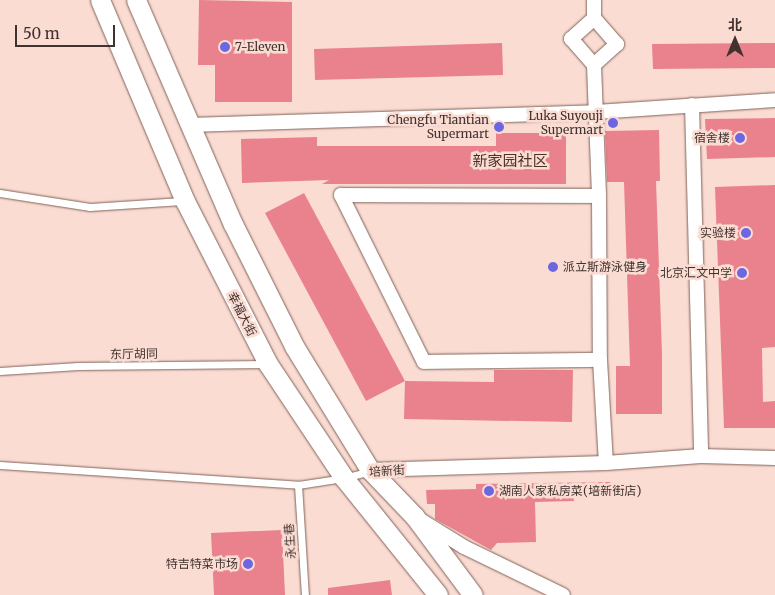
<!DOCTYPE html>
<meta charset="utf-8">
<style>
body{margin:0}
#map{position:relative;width:775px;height:595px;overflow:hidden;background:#fadcd3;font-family:Merriweather,"Noto Sans SC",serif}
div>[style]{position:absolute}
.building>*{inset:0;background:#e9828c}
.roads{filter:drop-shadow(0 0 1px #816258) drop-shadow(0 0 1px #816258)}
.service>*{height:7px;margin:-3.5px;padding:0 3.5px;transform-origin:3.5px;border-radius:3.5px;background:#fff}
.minor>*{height:14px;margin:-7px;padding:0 7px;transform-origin:7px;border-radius:7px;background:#fff}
.secondary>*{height:19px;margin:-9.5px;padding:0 9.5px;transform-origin:9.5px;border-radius:9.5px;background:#fff}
.dots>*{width:14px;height:14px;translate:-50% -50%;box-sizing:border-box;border:2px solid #fadcd3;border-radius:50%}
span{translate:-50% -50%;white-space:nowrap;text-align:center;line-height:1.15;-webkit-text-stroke:5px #fadcd3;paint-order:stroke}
.poi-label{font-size:12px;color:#40322e}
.left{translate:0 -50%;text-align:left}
.right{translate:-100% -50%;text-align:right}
.street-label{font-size:12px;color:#40322e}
.quarter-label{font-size:15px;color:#4c3027}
.north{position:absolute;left:710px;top:15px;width:50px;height:50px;-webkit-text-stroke:4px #fadcd3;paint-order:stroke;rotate:0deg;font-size:14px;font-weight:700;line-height:20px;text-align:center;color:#40322e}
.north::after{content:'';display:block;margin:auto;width:18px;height:22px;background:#40322e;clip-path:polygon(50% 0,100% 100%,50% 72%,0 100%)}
.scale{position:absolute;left:15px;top:25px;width:100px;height:22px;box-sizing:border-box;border:2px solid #40322e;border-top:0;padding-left:6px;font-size:15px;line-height:18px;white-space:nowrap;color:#40322e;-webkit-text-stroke:4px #fadcd3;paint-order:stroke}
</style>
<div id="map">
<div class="building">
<i style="clip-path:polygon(199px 0,292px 2px,292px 102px,215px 102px,215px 65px,198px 65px)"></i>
<i style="clip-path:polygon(502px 43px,503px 75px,315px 80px,314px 49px)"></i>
<i style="clip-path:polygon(775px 43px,775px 68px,653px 69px,652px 44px)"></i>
<i style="clip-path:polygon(775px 118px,775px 157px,707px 159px,705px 119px)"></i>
<i style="clip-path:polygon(659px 130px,660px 181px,656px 181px,662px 354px,662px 414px,616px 414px,616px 366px,630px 366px,624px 182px,607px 182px,605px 131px)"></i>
<i style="clip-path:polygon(496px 133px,566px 133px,566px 184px,322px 184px,329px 180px,242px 183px,241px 139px,317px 137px,317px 146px,496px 146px)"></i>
<i style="clip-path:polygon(775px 185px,775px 347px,762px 348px,763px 402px,775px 401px,775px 428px,724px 428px,715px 187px)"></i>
<i style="clip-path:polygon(304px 193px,405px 381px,366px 401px,265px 213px)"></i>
<i style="clip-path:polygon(494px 370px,573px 370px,572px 422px,404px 419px,405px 381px,494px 382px)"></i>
<i style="clip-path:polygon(611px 482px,611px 493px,573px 493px,574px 501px,535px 502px,536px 542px,497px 543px,491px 550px,435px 519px,435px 504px,427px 504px,426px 490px,476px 489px,476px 484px)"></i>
<i style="clip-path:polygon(282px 530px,285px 595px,214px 595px,211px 533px)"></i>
<i style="clip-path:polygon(390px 580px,392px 595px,328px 595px,328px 588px)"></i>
</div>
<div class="roads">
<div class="service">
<i style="left:0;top:193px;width:91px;rotate:8.8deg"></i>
<i style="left:90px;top:207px;width:92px;rotate:-3.7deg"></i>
<i style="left:0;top:371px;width:78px;rotate:-3.7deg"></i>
<i style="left:78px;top:366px;width:189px;rotate:-0.6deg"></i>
<i style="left:0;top:465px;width:299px;rotate:3.8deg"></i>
<i style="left:298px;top:485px;width:47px;rotate:-8.7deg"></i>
<i style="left:344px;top:478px;width:27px;rotate:-15deg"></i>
<i style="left:298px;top:485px;width:110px;rotate:86.4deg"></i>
</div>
<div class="minor">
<i style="left:594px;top:0;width:18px;rotate:90deg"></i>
<i style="left:594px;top:18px;width:35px;rotate:49deg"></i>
<i style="left:617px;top:44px;width:31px;rotate:138deg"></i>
<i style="left:594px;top:65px;width:35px;rotate:-131deg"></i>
<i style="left:571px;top:39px;width:31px;rotate:-42deg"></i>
<i style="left:594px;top:65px;width:131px;rotate:87.8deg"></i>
<i style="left:599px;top:196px;width:164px;rotate:89.7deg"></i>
<i style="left:600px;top:360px;width:103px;rotate:86.7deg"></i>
<i style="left:692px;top:105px;width:351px;rotate:88.5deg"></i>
<i style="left:189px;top:125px;width:407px;rotate:-1.8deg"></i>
<i style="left:596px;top:112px;width:179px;rotate:-3.8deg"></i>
<i style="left:599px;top:196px;width:258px;rotate:-179.8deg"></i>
<i style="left:341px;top:195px;width:186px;rotate:63.6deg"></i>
<i style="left:424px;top:362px;width:176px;rotate:-0.7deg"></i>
<i style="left:370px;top:470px;width:236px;rotate:-1.7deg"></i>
<i style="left:606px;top:463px;width:95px;rotate:-4.2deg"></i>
<i style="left:701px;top:456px;width:74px;rotate:1.5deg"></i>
<i style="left:422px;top:521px;width:49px;rotate:31.8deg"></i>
<i style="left:464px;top:547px;width:110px;rotate:25.9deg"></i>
</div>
<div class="secondary">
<i style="left:100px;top:0;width:218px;rotate:67.1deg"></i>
<i style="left:185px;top:201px;width:183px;rotate:63deg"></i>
<i style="left:268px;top:364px;width:137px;rotate:56.3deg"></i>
<i style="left:344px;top:478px;width:150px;rotate:51.2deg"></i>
<i style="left:136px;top:0;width:244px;rotate:66.6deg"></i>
<i style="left:233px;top:224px;width:136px;rotate:63.4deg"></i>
<i style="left:294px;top:346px;width:145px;rotate:58.5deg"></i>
<i style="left:370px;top:470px;width:65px;rotate:46.2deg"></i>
<i style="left:415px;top:517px;width:97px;rotate:53.4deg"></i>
</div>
</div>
<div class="dots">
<i style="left:225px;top:47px;background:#6c67e1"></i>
<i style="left:613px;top:123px;background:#6c67e1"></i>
<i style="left:499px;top:127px;background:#6c67e1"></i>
<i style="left:740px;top:138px;background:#6c67e1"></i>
<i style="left:746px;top:233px;background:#6c67e1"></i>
<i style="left:553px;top:267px;background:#6c67e1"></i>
<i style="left:742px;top:273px;background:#6c67e1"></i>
<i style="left:489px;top:491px;background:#6c67e1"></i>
<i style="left:248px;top:564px;background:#6c67e1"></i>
</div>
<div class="poi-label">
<span class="left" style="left:235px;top:47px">7-Eleven</span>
<span class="right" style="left:603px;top:123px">Luka Suyouji<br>Supermart</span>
<span class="right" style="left:489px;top:127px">Chengfu Tiantian<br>Supermart</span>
<span class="right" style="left:730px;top:138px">宿舍楼</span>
<span class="right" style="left:736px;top:233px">实验楼</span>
<span class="left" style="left:563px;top:267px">派立斯游泳健身</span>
<span class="right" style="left:732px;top:273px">北京汇文中学</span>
<span class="left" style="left:499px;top:491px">湖南人家私房菜(培新街店)</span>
<span class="right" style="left:238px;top:564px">特吉特菜市场</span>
</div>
<div class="street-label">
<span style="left:242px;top:314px;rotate:63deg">幸福大街</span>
<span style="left:134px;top:354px;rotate:-1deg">东厅胡同</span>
<span style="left:387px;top:471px;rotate:-4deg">培新街</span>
<span style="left:290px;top:541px;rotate:-94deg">永生巷</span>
</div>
<div class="quarter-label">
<span style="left:510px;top:161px">新家园社区</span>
</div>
<div class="north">北</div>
<div class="scale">50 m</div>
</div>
